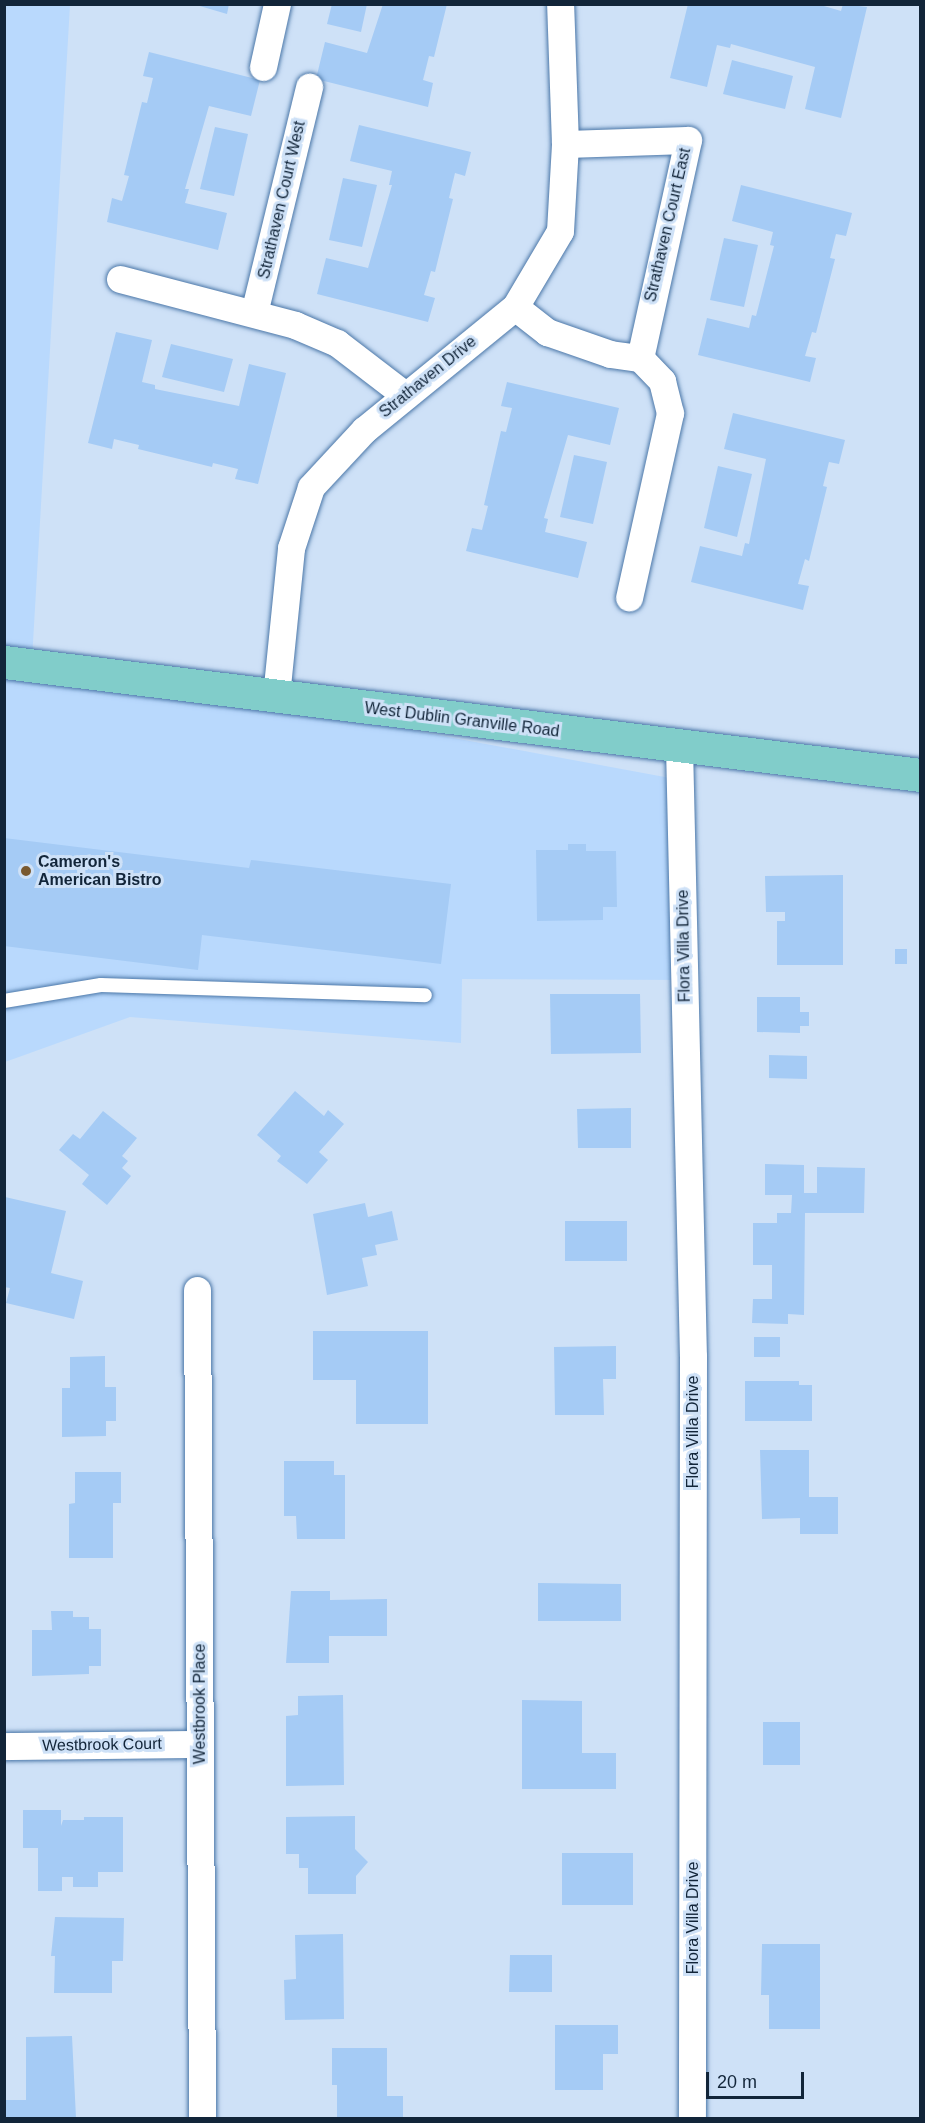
<!DOCTYPE html>
<style>
body{margin:0}
#map{position:relative;width:925px;height:2123px;overflow:hidden;background:#cee1f7;font-family:Arial,sans-serif}
div>[style]{position:absolute}
.built>*{inset:0;background:#b9d9fd}
.building>*{inset:0;background:#a5cbf5}
.roads{filter:drop-shadow(0 0 2px #4b77a8) drop-shadow(0 0 2px #4b77a8)}
.lane>*{height:14px;margin:-7px;padding:0 7px;transform-origin:7px;border-radius:7px;background:#fff}
.street>*{height:27px;margin:-13.5px;padding:0 13.5px;transform-origin:13.5px;border-radius:13.5px;background:#fff}
.primary>*{height:33px;margin:-16.5px;padding:0 16.5px;transform-origin:16.5px;border-radius:16.5px;background:#81cdca}
.dots>*{width:16px;height:16px;translate:-50% -50%;box-sizing:border-box;border:3px solid #cee1f7;border-radius:50%}
span{translate:-50% -50%;white-space:nowrap;text-align:center;line-height:1.15;-webkit-text-stroke:6px #cee1f7;paint-order:stroke}
.street-label{font-size:16px;color:#122539}
.poi-label{font-size:16px;color:#122539;font-weight:700}
.left{translate:0 -50%;text-align:left}
.frame{position:absolute;inset:0;border:6px solid #122539;pointer-events:none}
.scale{position:absolute;left:706px;top:2072px;width:98px;height:27px;box-sizing:border-box;border:3px solid #122539;border-top:0;padding-left:8px;font-size:18px;line-height:21px;white-space:nowrap;color:#122539;-webkit-text-stroke:4px #cee1f7;paint-order:stroke}
</style>
<div id="map">
<div class="built">
<i style="clip-path:polygon(5px 5px,70px 5px,32px 660px,681px 780px,695px 980px,462px 979px,461px 1043px,130px 1017px,5px 1062px)"></i>
</div>
<div class="building">
<i style="clip-path:polygon(193px 4px,229px 4px,227px 14px)"></i>
<i style="clip-path:polygon(332px 4px,367px 4px,361px 32px,327px 24px)"></i>
<i style="clip-path:polygon(383px 4px,447px 4px,434px 57px,429px 56px,423px 80px,433px 83px,428px 107px,316px 79px,325px 42px,367px 53px)"></i>
<i style="clip-path:polygon(688px 4px,817px 4px,841px 11px,843px 4px,867px 7px,841px 118px,805px 109px,815px 67px,731px 44px,730px 48px,717px 45px,707px 87px,670px 78px)"></i>
<i style="clip-path:polygon(149px 52px,260px 80px,251px 116px,209px 106px,185px 189px,189px 189px,185px 203px,227px 213px,218px 250px,107px 222px,112px 198px,122px 201px,129px 176px,124px 175px,142px 102px,147px 103px,153px 78px,143px 76px)"></i>
<i style="clip-path:polygon(732px 60px,793px 76px,785px 109px,723px 94px)"></i>
<i style="clip-path:polygon(359px 125px,471px 152px,465px 176px,455px 173px,449px 198px,453px 199px,435px 272px,431px 271px,424px 295px,435px 298px,428px 322px,317px 294px,326px 258px,368px 268px,392px 185px,389px 185px,392px 171px,350px 161px)"></i>
<i style="clip-path:polygon(215px 127px,248px 134px,234px 196px,200px 189px)"></i>
<i style="clip-path:polygon(343px 178px,377px 185px,362px 247px,329px 240px)"></i>
<i style="clip-path:polygon(741px 185px,852px 213px,846px 236px,836px 234px,830px 258px,835px 259px,816px 333px,812px 332px,805px 356px,816px 358px,810px 382px,698px 355px,707px 318px,749px 328px,752px 315px,756px 316px,774px 246px,770px 245px,773px 232px,732px 221px)"></i>
<i style="clip-path:polygon(724px 238px,758px 245px,744px 307px,710px 300px)"></i>
<i style="clip-path:polygon(116px 332px,152px 340px,142px 382px,155px 385px,155px 389px,239px 406px,249px 364px,286px 373px,258px 484px,235px 479px,238px 469px,213px 463px,212px 467px,138px 449px,139px 445px,114px 439px,112px 449px,88px 443px)"></i>
<i style="clip-path:polygon(171px 344px,233px 359px,224px 392px,162px 377px)"></i>
<i style="clip-path:polygon(507px 382px,619px 408px,610px 445px,568px 435px,544px 518px,548px 519px,545px 532px,587px 542px,578px 578px,466px 551px,472px 528px,482px 530px,488px 506px,484px 505px,501px 431px,506px 432px,512px 408px,501px 406px)"></i>
<i style="clip-path:polygon(733px 413px,845px 440px,839px 464px,829px 462px,823px 486px,827px 487px,809px 561px,805px 559px,798px 584px,809px 586px,803px 610px,691px 582px,700px 546px,742px 556px,745px 543px,749px 544px,766px 459px,724px 449px)"></i>
<i style="clip-path:polygon(574px 455px,607px 462px,593px 524px,560px 517px)"></i>
<i style="clip-path:polygon(718px 466px,752px 474px,737px 537px,704px 528px)"></i>
<i style="clip-path:polygon(4px 838px,249px 868px,251px 860px,451px 884px,441px 964px,202px 935px,198px 970px,4px 946px)"></i>
<i style="clip-path:polygon(568px 844px,586px 844px,586px 851px,616px 851px,617px 907px,603px 907px,603px 920px,537px 921px,536px 850px,568px 850px)"></i>
<i style="clip-path:polygon(843px 875px,843px 965px,777px 965px,777px 921px,785px 921px,785px 912px,766px 912px,765px 876px)"></i>
<i style="clip-path:polygon(895px 949px,907px 949px,907px 964px,895px 964px)"></i>
<i style="clip-path:polygon(550px 994px,640px 994px,641px 1053px,551px 1054px)"></i>
<i style="clip-path:polygon(757px 997px,800px 997px,800px 1012px,809px 1012px,809px 1026px,800px 1026px,800px 1033px,757px 1032px)"></i>
<i style="clip-path:polygon(769px 1055px,807px 1056px,807px 1079px,769px 1078px)"></i>
<i style="clip-path:polygon(295px 1091px,324px 1116px,328px 1110px,344px 1124px,319px 1152px,328px 1160px,307px 1184px,277px 1161px,281px 1156px,257px 1135px)"></i>
<i style="clip-path:polygon(631px 1108px,631px 1148px,578px 1148px,577px 1109px)"></i>
<i style="clip-path:polygon(103px 1111px,137px 1138px,122px 1156px,128px 1161px,122px 1168px,131px 1176px,107px 1205px,82px 1184px,89px 1175px,59px 1150px,73px 1134px,80px 1139px)"></i>
<i style="clip-path:polygon(765px 1164px,804px 1165px,804px 1193px,817px 1193px,817px 1167px,865px 1168px,864px 1213px,805px 1213px,804px 1315px,788px 1314px,788px 1324px,752px 1323px,753px 1299px,772px 1299px,772px 1265px,753px 1265px,753px 1223px,777px 1223px,777px 1213px,791px 1213px,792px 1195px,765px 1195px)"></i>
<i style="clip-path:polygon(5px 1197px,66px 1211px,51px 1273px,83px 1281px,74px 1319px,6px 1303px,10px 1288px,4px 1287px)"></i>
<i style="clip-path:polygon(365px 1203px,368px 1217px,392px 1211px,398px 1240px,375px 1245px,377px 1255px,362px 1258px,368px 1286px,327px 1295px,313px 1214px)"></i>
<i style="clip-path:polygon(565px 1221px,627px 1221px,627px 1261px,565px 1261px)"></i>
<i style="clip-path:polygon(313px 1331px,428px 1331px,428px 1424px,356px 1424px,356px 1380px,313px 1380px)"></i>
<i style="clip-path:polygon(754px 1337px,780px 1337px,780px 1357px,754px 1357px)"></i>
<i style="clip-path:polygon(616px 1346px,616px 1379px,603px 1379px,604px 1415px,555px 1415px,554px 1347px)"></i>
<i style="clip-path:polygon(105px 1356px,105px 1387px,116px 1387px,116px 1421px,106px 1421px,106px 1436px,62px 1437px,62px 1388px,70px 1388px,70px 1357px)"></i>
<i style="clip-path:polygon(745px 1381px,799px 1381px,799px 1385px,812px 1385px,812px 1421px,745px 1421px)"></i>
<i style="clip-path:polygon(760px 1450px,809px 1450px,809px 1497px,838px 1497px,838px 1534px,800px 1534px,800px 1518px,762px 1519px)"></i>
<i style="clip-path:polygon(284px 1461px,334px 1461px,334px 1475px,345px 1475px,345px 1539px,297px 1539px,296px 1516px,284px 1516px)"></i>
<i style="clip-path:polygon(75px 1472px,121px 1472px,121px 1503px,113px 1503px,113px 1558px,69px 1558px,69px 1504px,75px 1503px)"></i>
<i style="clip-path:polygon(538px 1583px,621px 1584px,621px 1621px,538px 1621px)"></i>
<i style="clip-path:polygon(291px 1591px,330px 1591px,330px 1600px,387px 1599px,387px 1636px,329px 1636px,329px 1663px,286px 1663px)"></i>
<i style="clip-path:polygon(51px 1611px,73px 1611px,73px 1617px,89px 1617px,89px 1629px,101px 1629px,101px 1666px,89px 1666px,89px 1674px,32px 1676px,32px 1630px,52px 1630px)"></i>
<i style="clip-path:polygon(343px 1695px,344px 1785px,286px 1786px,286px 1716px,298px 1715px,298px 1696px)"></i>
<i style="clip-path:polygon(522px 1700px,582px 1701px,582px 1753px,616px 1753px,616px 1789px,522px 1789px)"></i>
<i style="clip-path:polygon(763px 1722px,800px 1722px,800px 1765px,763px 1765px)"></i>
<i style="clip-path:polygon(23px 1810px,61px 1810px,61px 1826px,63px 1820px,84px 1820px,84px 1817px,123px 1817px,123px 1872px,98px 1872px,98px 1887px,73px 1887px,73px 1877px,62px 1877px,62px 1891px,38px 1891px,38px 1848px,23px 1848px)"></i>
<i style="clip-path:polygon(355px 1816px,355px 1849px,368px 1862px,356px 1876px,356px 1894px,308px 1894px,308px 1868px,299px 1868px,299px 1854px,286px 1854px,286px 1817px)"></i>
<i style="clip-path:polygon(562px 1853px,633px 1853px,633px 1905px,562px 1905px)"></i>
<i style="clip-path:polygon(55px 1917px,124px 1918px,123px 1961px,112px 1961px,112px 1993px,54px 1993px,55px 1956px,51px 1956px)"></i>
<i style="clip-path:polygon(343px 1934px,344px 2019px,285px 2020px,284px 1980px,296px 1979px,295px 1935px)"></i>
<i style="clip-path:polygon(762px 1944px,820px 1944px,820px 2029px,769px 2029px,769px 1995px,761px 1995px)"></i>
<i style="clip-path:polygon(510px 1955px,552px 1955px,552px 1992px,509px 1992px)"></i>
<i style="clip-path:polygon(555px 2025px,618px 2025px,618px 2054px,603px 2054px,603px 2090px,555px 2090px)"></i>
<i style="clip-path:polygon(72px 2036px,76px 2118px,4px 2118px,4px 2100px,26px 2100px,26px 2037px)"></i>
<i style="clip-path:polygon(332px 2048px,387px 2048px,387px 2096px,403px 2096px,403px 2117px,337px 2118px,337px 2085px,332px 2085px)"></i>
</div>
<div class="roads">
<div class="lane">
<i style="left:4px;top:1001px;width:98px;rotate:-9.4deg"></i>
<i style="left:101px;top:985px;width:324px;rotate:1.8deg"></i>
</div>
<div class="street">
<i style="left:263px;top:67px;width:65px;rotate:-77.5deg"></i>
<i style="left:565px;top:144px;width:123px;rotate:-1.9deg"></i>
<i style="left:688px;top:140px;width:223px;rotate:102.4deg"></i>
<i style="left:120px;top:279px;width:181px;rotate:14.7deg"></i>
<i style="left:295px;top:325px;width:46px;rotate:23.2deg"></i>
<i style="left:337px;top:343px;width:86px;rotate:37.4deg"></i>
<i style="left:515px;top:307px;width:41px;rotate:38deg"></i>
<i style="left:547px;top:332px;width:67px;rotate:19.2deg"></i>
<i style="left:610px;top:354px;width:30px;rotate:8deg"></i>
<i style="left:640px;top:358px;width:32px;rotate:46deg"></i>
<i style="left:662px;top:381px;width:33px;rotate:76deg"></i>
<i style="left:670px;top:413px;width:189px;rotate:102.5deg"></i>
<i style="left:254px;top:313px;width:233px;rotate:-76.3deg"></i>
<i style="left:276px;top:696px;width:149px;rotate:-84.2deg"></i>
<i style="left:291px;top:548px;width:64px;rotate:-71.8deg"></i>
<i style="left:311px;top:487px;width:78px;rotate:-47.1deg"></i>
<i style="left:364px;top:430px;width:195px;rotate:-39.2deg"></i>
<i style="left:515px;top:307px;width:88px;rotate:-59.4deg"></i>
<i style="left:560px;top:231px;width:87px;rotate:-86.7deg"></i>
<i style="left:565px;top:144px;width:140px;rotate:-92deg"></i>
<i style="left:679px;top:746px;width:610px;rotate:88.69deg"></i>
<i style="left:693px;top:1356px;width:762px;rotate:90.08deg"></i>
<i style="left:197px;top:1290px;width:828px;rotate:89.65deg"></i>
<i style="left:4px;top:1746px;width:196px;rotate:-0.6deg"></i>
</div>
<div class="primary">
<i style="left:4px;top:662px;width:923px;rotate:7.03deg"></i>
</div>
</div>
<div class="dots">
<i style="left:26px;top:871px;background:#79592f"></i>
</div>
<div class="street-label">
<span style="left:282px;top:200px;rotate:-77deg">Strathaven Court West</span>
<span style="left:668px;top:225px;rotate:-77deg">Strathaven Court East</span>
<span style="left:428px;top:377px;rotate:-39deg">Strathaven Drive</span>
<span style="left:462px;top:720px;rotate:7deg">West Dublin Granville Road</span>
<span style="left:684px;top:946px;rotate:-91deg">Flora Villa Drive</span>
<span style="left:693px;top:1432px;rotate:-90deg">Flora Villa Drive</span>
<span style="left:200px;top:1704px;rotate:-90deg">Westbrook Place</span>
<span style="left:102px;top:1745px;rotate:-1deg">Westbrook Court</span>
<span style="left:693px;top:1918px;rotate:-90deg">Flora Villa Drive</span>
</div>
<div class="poi-label">
<span class="left" style="left:38px;top:871px">Cameron's<br>American Bistro</span>
</div>
<div class="frame"></div>
<div class="scale">20 m</div>
</div>
